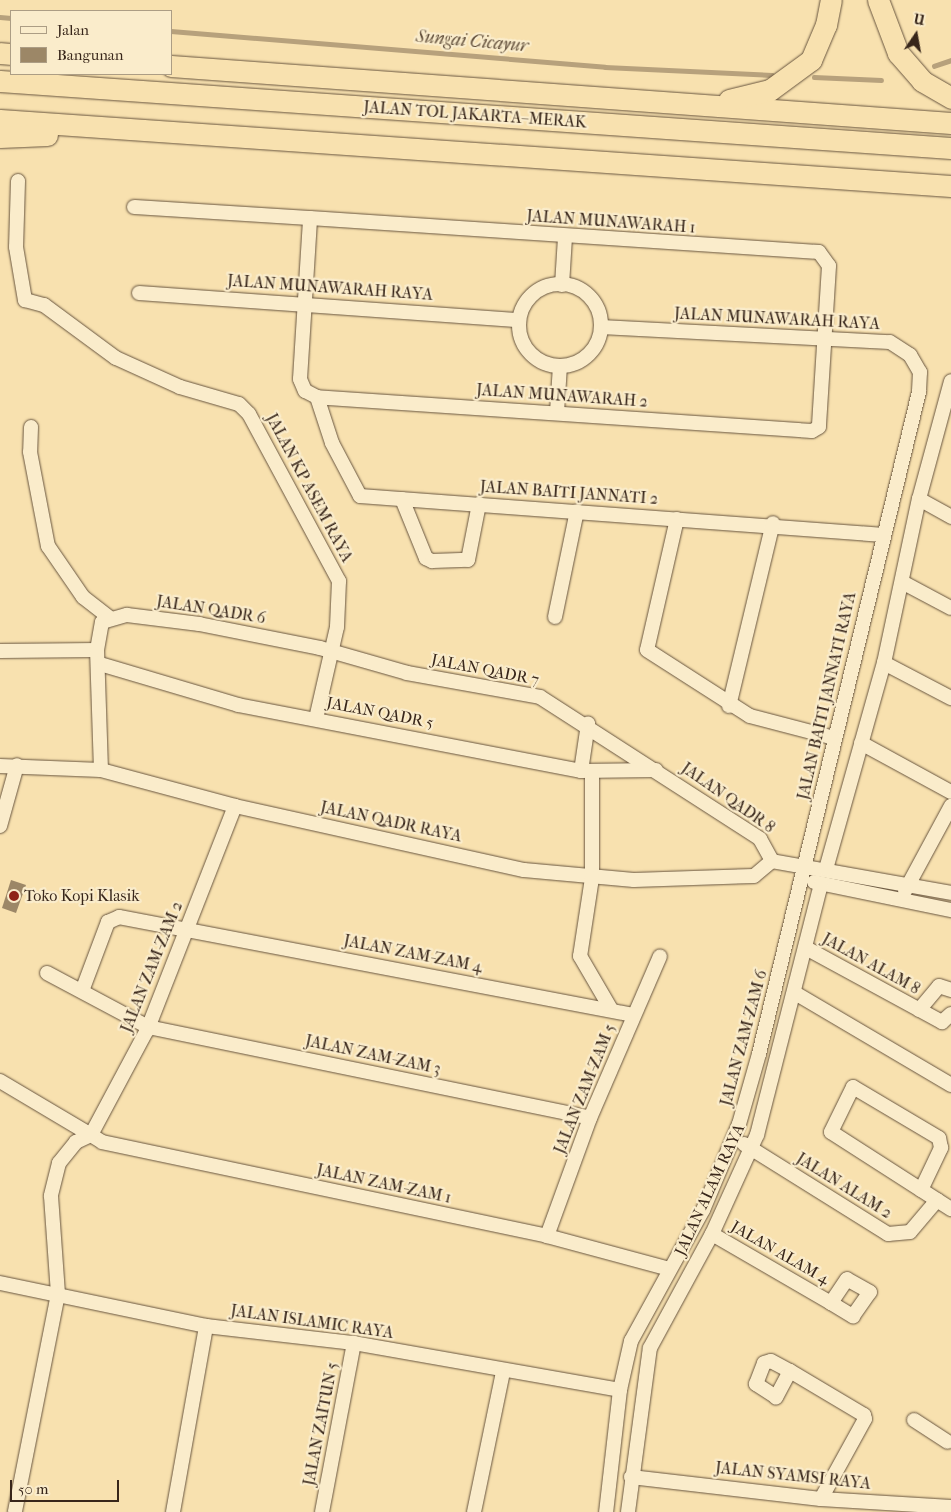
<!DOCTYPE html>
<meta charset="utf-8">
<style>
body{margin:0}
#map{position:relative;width:951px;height:1512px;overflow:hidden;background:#f8e1af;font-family:"IM FELL French Canon",serif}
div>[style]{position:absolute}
.stream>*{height:4.5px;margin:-2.25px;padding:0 2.25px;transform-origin:2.25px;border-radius:2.25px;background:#b7a17c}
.building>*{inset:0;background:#9c8767}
.roads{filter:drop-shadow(0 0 1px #68553f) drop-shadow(0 0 1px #68553f)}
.minor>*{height:14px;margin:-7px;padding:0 7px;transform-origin:7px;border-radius:7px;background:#faeccb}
.minor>.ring{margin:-7px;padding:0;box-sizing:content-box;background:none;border:14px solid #faeccb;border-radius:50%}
.highway>*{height:21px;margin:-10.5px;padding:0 10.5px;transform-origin:10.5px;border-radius:10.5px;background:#f8e1af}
.dots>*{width:14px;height:14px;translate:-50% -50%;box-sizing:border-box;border:2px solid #faeccb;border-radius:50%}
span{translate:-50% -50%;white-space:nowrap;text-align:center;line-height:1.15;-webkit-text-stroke:4.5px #faeccb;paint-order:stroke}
.street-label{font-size:16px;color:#38261a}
.poi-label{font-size:16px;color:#38261a}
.left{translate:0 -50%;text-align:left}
.water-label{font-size:18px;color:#5e4b37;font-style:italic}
.legend{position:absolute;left:10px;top:10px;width:162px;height:65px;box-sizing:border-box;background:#faeccb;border:1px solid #ac9d84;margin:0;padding:6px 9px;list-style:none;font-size:15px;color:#38261a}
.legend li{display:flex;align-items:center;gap:10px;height:25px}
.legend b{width:25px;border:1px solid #ac9d84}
.north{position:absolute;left:891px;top:10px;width:50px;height:50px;-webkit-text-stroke:4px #faeccb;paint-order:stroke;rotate:12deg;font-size:14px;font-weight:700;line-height:20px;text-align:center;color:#38261a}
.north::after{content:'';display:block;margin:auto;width:18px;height:22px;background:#38261a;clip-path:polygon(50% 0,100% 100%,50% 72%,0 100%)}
.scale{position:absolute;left:10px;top:1480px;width:109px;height:22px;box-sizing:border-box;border:2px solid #38261a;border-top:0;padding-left:6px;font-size:15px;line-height:18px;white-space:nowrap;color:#38261a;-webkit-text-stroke:4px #faeccb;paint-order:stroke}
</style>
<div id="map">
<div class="stream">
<i style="left:0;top:17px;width:11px;rotate:5deg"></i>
<i style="left:171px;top:31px;width:435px;rotate:4.7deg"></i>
<i style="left:605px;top:67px;width:167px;rotate:2.7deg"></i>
<i style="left:934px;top:66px;width:18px;rotate:-19deg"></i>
<i style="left:814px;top:77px;width:67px;rotate:2.6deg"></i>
</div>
<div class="building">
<i style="clip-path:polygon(11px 880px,26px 885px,16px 913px,2px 908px)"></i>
</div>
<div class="roads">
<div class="minor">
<i style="left:18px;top:181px;width:66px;rotate:91.7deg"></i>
<i style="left:16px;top:247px;width:54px;rotate:80.4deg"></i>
<i style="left:25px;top:300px;width:20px;rotate:15deg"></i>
<i style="left:44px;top:305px;width:89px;rotate:36.4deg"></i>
<i style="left:116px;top:358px;width:70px;rotate:24.4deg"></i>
<i style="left:180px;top:387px;width:61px;rotate:16.1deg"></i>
<i style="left:239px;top:404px;width:14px;rotate:45deg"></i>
<i style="left:249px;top:414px;width:190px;rotate:61.7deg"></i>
<i style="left:339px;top:581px;width:46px;rotate:92.5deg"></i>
<i style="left:337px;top:627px;width:94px;rotate:102.9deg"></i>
<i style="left:134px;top:207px;width:176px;rotate:3.6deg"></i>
<i style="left:310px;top:218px;width:510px;rotate:3.82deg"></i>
<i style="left:819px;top:252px;width:17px;rotate:54deg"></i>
<i style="left:829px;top:266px;width:161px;rotate:93.6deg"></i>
<i style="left:819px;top:427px;width:8px;rotate:150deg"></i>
<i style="left:812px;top:431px;width:496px;rotate:-176.1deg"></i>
<i style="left:317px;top:397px;width:13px;rotate:-153deg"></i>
<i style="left:305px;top:391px;width:13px;rotate:-113deg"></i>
<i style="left:300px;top:379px;width:161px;rotate:-86.4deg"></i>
<i class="ring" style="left:519px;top:284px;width:68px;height:68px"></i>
<i style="left:562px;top:285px;width:48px;rotate:-86.4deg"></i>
<i style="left:139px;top:293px;width:381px;rotate:4.1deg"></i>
<i style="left:601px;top:327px;width:289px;rotate:3deg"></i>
<i style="left:890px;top:342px;width:24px;rotate:33deg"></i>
<i style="left:910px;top:355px;width:20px;rotate:60deg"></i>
<i style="left:920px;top:372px;width:20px;rotate:93deg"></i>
<i style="left:919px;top:392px;width:681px;rotate:103.59deg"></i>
<i style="left:759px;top:1054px;width:73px;rotate:105.9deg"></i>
<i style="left:739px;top:1124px;width:93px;rotate:112.7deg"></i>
<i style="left:703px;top:1210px;width:149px;rotate:118.8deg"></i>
<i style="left:631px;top:1341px;width:50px;rotate:102.7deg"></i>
<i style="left:620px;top:1390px;width:123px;rotate:96.5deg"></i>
<i style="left:317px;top:397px;width:48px;rotate:71.9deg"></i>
<i style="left:332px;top:443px;width:60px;rotate:62.2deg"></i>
<i style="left:360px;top:496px;width:525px;rotate:4.26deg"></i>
<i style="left:557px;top:412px;width:46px;rotate:-86.3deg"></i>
<i style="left:31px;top:427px;width:25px;rotate:92deg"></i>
<i style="left:30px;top:452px;width:96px;rotate:79.2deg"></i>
<i style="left:48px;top:546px;width:62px;rotate:55.5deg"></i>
<i style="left:83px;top:597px;width:33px;rotate:38deg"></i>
<i style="left:402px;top:499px;width:64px;rotate:67.9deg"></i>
<i style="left:426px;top:558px;width:7px;rotate:27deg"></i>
<i style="left:432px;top:561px;width:36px;rotate:-2deg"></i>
<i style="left:468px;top:560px;width:57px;rotate:-78.9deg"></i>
<i style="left:919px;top:499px;width:37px;rotate:29deg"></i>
<i style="left:677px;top:519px;width:134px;rotate:102.9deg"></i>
<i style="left:647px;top:650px;width:122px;rotate:32.7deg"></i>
<i style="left:750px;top:716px;width:87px;rotate:14.7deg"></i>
<i style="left:902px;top:582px;width:55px;rotate:28deg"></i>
<i style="left:555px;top:617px;width:108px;rotate:-78.3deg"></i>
<i style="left:0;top:651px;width:97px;rotate:-0.6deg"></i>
<i style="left:884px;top:663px;width:76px;rotate:27.6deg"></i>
<i style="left:100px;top:664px;width:144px;rotate:16.5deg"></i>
<i style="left:238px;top:705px;width:349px;rotate:10.9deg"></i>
<i style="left:581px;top:771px;width:75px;rotate:-0.8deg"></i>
<i style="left:729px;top:706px;width:188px;rotate:-76.5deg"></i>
<i style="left:861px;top:743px;width:102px;rotate:28.6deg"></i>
<i style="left:0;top:766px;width:101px;rotate:2.3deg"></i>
<i style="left:101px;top:770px;width:139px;rotate:15deg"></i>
<i style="left:235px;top:806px;width:296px;rotate:12.5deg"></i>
<i style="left:524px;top:870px;width:110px;rotate:5.2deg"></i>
<i style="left:634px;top:880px;width:120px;rotate:-1.9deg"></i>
<i style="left:754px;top:876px;width:23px;rotate:-40deg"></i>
<i style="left:101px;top:770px;width:120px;rotate:-91.9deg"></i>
<i style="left:97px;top:650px;width:28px;rotate:-80deg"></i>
<i style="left:102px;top:622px;width:26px;rotate:-16deg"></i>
<i style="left:127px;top:615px;width:73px;rotate:7.1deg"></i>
<i style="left:199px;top:624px;width:123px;rotate:11.2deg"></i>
<i style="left:320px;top:648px;width:91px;rotate:16deg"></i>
<i style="left:407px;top:673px;width:135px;rotate:10.2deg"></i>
<i style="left:540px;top:697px;width:262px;rotate:32.8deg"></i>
<i style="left:760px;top:839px;width:25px;rotate:61deg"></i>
<i style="left:581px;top:771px;width:48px;rotate:-81.5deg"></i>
<i style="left:592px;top:773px;width:105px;rotate:90deg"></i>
<i style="left:592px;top:878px;width:79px;rotate:98.7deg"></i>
<i style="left:580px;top:956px;width:61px;rotate:59.7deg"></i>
<i style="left:235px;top:806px;width:241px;rotate:111.4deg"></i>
<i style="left:147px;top:1030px;width:119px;rotate:118.1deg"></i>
<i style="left:91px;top:1135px;width:13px;rotate:32deg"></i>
<i style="left:102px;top:1142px;width:455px;rotate:11.9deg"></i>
<i style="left:547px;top:1236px;width:126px;rotate:15.1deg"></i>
<i style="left:0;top:826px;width:63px;rotate:-74.4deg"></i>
<i style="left:772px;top:861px;width:182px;rotate:10.1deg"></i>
<i style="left:826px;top:869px;width:214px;rotate:-74.3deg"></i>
<i style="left:884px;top:663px;width:168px;rotate:-78deg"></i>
<i style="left:919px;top:499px;width:122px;rotate:-74.8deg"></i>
<i style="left:814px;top:882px;width:140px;rotate:11.6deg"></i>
<i style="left:905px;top:891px;width:97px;rotate:-61.6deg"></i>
<i style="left:806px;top:948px;width:155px;rotate:28.6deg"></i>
<i style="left:942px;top:1022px;width:12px;rotate:-42deg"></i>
<i style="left:47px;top:973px;width:115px;rotate:28.1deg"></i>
<i style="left:148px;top:1027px;width:451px;rotate:11.6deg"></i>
<i style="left:82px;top:991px;width:74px;rotate:-69.4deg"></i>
<i style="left:108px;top:922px;width:12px;rotate:-24deg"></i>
<i style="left:119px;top:917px;width:523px;rotate:10.79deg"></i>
<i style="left:795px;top:993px;width:181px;rotate:30.5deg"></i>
<i style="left:919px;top:1010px;width:31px;rotate:-50deg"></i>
<i style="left:939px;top:986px;width:13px;rotate:18deg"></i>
<i style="left:0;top:1081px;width:106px;rotate:30.7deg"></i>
<i style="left:91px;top:1135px;width:17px;rotate:155deg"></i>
<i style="left:76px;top:1142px;width:27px;rotate:129deg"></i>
<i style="left:59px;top:1163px;width:34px;rotate:104deg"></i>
<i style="left:51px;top:1196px;width:98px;rotate:85.9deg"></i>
<i style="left:58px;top:1294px;width:222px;rotate:101.2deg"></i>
<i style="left:744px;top:1144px;width:170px;rotate:32deg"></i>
<i style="left:888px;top:1234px;width:22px;rotate:-5deg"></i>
<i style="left:910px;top:1232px;width:42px;rotate:-49.8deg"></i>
<i style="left:921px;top:1190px;width:47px;rotate:-64.5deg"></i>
<i style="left:941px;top:1148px;width:10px;rotate:-101deg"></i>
<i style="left:939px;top:1138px;width:100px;rotate:-149.3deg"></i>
<i style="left:853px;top:1087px;width:50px;rotate:116.1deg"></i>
<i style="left:831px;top:1132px;width:143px;rotate:32.7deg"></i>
<i style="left:712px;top:1234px;width:138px;rotate:30.1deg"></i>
<i style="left:831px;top:1303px;width:26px;rotate:31deg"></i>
<i style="left:853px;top:1316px;width:29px;rotate:-55deg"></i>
<i style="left:870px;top:1292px;width:26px;rotate:-151deg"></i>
<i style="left:847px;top:1279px;width:29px;rotate:124deg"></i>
<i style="left:547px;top:1236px;width:126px;rotate:-70deg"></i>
<i style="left:590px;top:1118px;width:176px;rotate:-66.6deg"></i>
<i style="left:0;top:1283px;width:210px;rotate:11.8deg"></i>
<i style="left:206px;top:1326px;width:149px;rotate:6.6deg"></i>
<i style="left:354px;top:1343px;width:270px;rotate:10deg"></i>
<i style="left:790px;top:1371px;width:30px;rotate:118deg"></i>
<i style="left:776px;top:1397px;width:24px;rotate:-147deg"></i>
<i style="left:756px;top:1384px;width:22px;rotate:-69deg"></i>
<i style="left:764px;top:1363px;width:7px;rotate:-16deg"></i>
<i style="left:771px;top:1361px;width:21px;rotate:28deg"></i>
<i style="left:790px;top:1371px;width:86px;rotate:30.7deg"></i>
<i style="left:864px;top:1415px;width:4px;rotate:76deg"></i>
<i style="left:865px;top:1419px;width:91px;rotate:118.8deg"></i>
<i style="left:914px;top:1420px;width:40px;rotate:32.9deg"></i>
<i style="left:631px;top:1477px;width:191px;rotate:6.6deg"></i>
<i style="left:821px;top:1499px;width:130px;rotate:3.5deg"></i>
<i style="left:173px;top:1512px;width:189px;rotate:-79.9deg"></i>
<i style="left:322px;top:1512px;width:172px;rotate:-79.3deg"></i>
<i style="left:474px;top:1512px;width:143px;rotate:-78.3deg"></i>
<i style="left:628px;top:1512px;width:165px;rotate:-82.4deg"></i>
<i style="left:650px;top:1348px;width:130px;rotate:-61.5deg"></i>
<i style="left:712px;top:1234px;width:109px;rotate:-65.6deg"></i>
<i style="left:757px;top:1135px;width:259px;rotate:-75.7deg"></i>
</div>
<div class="highway">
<i style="left:878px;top:0;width:57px;rotate:69.3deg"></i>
<i style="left:898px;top:53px;width:37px;rotate:49deg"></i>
<i style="left:922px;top:81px;width:34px;rotate:30deg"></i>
<i style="left:0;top:53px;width:11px;rotate:5deg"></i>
<i style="left:171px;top:66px;width:782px;rotate:4.18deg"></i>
<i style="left:0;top:81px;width:953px;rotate:4.03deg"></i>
<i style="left:729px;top:100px;width:42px;rotate:-13.7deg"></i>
<i style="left:770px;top:90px;width:51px;rotate:-36.2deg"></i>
<i style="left:811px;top:60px;width:38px;rotate:-67deg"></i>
<i style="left:826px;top:25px;width:25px;rotate:-79deg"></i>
<i style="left:0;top:120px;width:953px;rotate:3.97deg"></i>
<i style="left:0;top:137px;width:47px;rotate:-2.4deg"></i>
</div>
</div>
<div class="dots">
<i style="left:14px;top:896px;background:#8f2418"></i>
</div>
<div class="street-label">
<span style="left:475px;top:115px;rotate:4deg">JALAN TOL JAKARTA–MERAK</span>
<span style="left:611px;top:222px;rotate:4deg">JALAN MUNAWARAH 1</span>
<span style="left:330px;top:288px;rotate:4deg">JALAN MUNAWARAH RAYA</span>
<span style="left:777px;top:319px;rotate:3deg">JALAN MUNAWARAH RAYA</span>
<span style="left:562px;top:396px;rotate:4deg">JALAN MUNAWARAH 2</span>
<span style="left:309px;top:488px;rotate:62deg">JALAN KP ASEM RAYA</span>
<span style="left:569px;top:493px;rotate:4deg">JALAN BAITI JANNATI 2</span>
<span style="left:211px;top:610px;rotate:9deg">JALAN QADR 6</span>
<span style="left:485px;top:670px;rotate:11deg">JALAN QADR 7</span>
<span style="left:827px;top:696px;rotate:-77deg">JALAN BAITI JANNATI RAYA</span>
<span style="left:380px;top:713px;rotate:11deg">JALAN QADR 5</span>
<span style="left:728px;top:798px;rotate:35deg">JALAN QADR 8</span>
<span style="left:391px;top:822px;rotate:12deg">JALAN QADR RAYA</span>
<span style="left:413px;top:954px;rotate:11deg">JALAN ZAM-ZAM 4</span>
<span style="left:871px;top:964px;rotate:29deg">JALAN ALAM 8</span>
<span style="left:152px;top:967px;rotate:-68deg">JALAN ZAM-ZAM 2</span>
<span style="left:744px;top:1038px;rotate:-75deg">JALAN ZAM-ZAM 6</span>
<span style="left:373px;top:1055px;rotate:12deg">JALAN ZAM-ZAM 3</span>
<span style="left:585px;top:1089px;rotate:-68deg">JALAN ZAM-ZAM 5</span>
<span style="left:384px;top:1184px;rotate:12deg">JALAN ZAM-ZAM 1</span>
<span style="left:844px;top:1186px;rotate:32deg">JALAN ALAM 2</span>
<span style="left:710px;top:1190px;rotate:-65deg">JALAN ALAM RAYA</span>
<span style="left:780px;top:1253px;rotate:30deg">JALAN ALAM 4</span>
<span style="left:312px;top:1322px;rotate:8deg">JALAN ISLAMIC RAYA</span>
<span style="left:321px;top:1424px;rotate:-79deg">JALAN ZAITUN 5</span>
<span style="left:793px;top:1476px;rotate:6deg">JALAN SYAMSI RAYA</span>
</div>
<div class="poi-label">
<span class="left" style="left:24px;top:896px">Toko Kopi Klasik</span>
</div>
<div class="water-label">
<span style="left:472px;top:42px;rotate:5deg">Sungai Cicayur</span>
</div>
<ul class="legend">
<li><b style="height:6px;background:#faeccb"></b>Jalan</li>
<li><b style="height:14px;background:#9c8767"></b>Bangunan</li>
</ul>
<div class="north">U</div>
<div class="scale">50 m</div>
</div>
